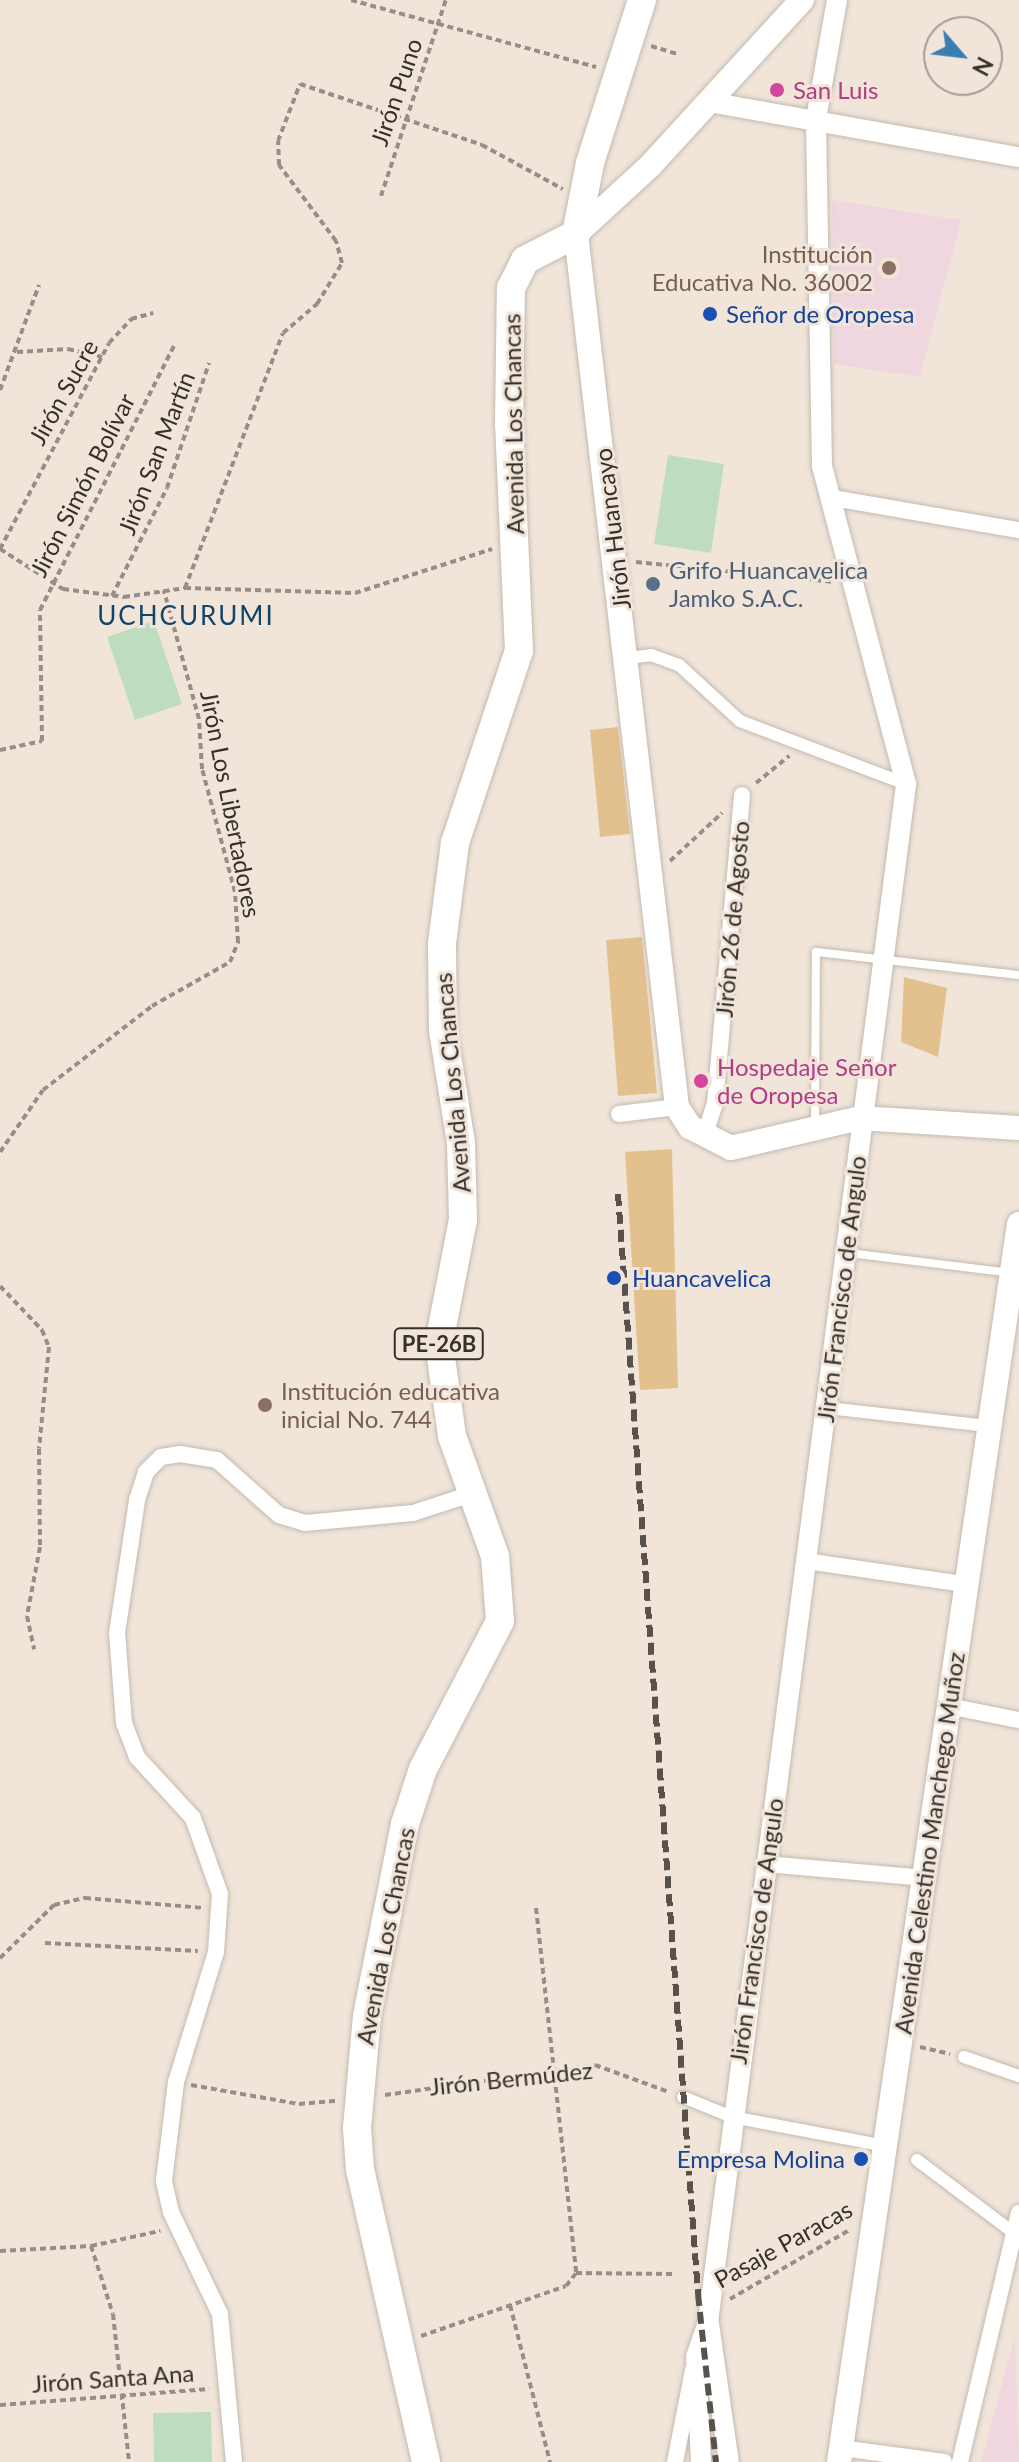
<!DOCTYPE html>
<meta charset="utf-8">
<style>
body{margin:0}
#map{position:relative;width:1019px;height:2462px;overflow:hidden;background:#f1e5da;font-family:Lato,sans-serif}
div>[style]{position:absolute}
.education>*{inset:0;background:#efd6df}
.green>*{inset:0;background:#beddbf}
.building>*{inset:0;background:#e2c18f}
.path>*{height:4px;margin-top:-2px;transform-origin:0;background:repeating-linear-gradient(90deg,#978f87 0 6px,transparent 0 10px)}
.roads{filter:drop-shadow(0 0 2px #c5bab0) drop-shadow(0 0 2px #c5bab0)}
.service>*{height:8px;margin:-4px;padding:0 4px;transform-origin:4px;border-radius:4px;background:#fff}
.pedestrian>*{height:12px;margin:-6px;padding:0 6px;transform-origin:6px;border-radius:6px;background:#fff}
.minor>*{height:16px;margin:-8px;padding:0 8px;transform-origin:8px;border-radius:8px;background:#fff}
.tertiary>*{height:20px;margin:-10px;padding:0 10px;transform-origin:10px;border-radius:10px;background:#fff}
.secondary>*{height:24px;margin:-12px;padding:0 12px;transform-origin:12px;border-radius:12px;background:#fff}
.trunk>*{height:28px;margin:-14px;padding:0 14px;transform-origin:14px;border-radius:14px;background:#fff}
.rail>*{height:6px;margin-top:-3px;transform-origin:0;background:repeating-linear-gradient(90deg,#57524c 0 12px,transparent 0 18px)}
.dots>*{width:22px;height:22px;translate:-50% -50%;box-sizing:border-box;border:4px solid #f1e5da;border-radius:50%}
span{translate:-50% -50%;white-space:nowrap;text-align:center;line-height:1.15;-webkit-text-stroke:6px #f1e5da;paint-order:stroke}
.shield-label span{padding:2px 6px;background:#f1e5da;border:2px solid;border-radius:6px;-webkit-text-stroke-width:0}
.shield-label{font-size:22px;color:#34302c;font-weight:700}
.hotel-label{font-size:24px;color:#b23c85}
.left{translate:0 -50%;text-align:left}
.street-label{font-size:24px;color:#34302c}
.education-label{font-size:24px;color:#785e54}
.right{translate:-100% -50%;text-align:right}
.transit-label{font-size:24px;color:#164399}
.service-label{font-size:24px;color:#4e5e75}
.neighbourhood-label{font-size:26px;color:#124468;letter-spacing:2px}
.north{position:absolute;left:923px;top:16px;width:80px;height:80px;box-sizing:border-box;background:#f1e5da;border:2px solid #a59d94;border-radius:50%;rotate:118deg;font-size:22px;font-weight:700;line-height:32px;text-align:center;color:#34302c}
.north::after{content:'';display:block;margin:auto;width:28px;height:36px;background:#387eb3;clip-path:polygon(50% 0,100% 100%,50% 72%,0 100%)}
</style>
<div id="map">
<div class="education">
<i style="clip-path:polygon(832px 200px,961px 220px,920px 377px,834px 364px)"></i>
<i style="clip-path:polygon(1015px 2336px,1019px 2462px,981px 2462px)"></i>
</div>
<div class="green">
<i style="clip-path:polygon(668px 455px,724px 464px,711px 553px,654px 544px)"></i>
<i style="clip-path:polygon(154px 621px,182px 704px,135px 720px,107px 637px)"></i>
<i style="clip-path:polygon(211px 2412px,212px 2462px,154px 2462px,153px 2413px)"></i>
</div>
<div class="building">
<i style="clip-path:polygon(618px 727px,630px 834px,600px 837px,590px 730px)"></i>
<i style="clip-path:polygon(642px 937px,657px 1093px,618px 1096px,606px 940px)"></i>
<i style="clip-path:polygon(904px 977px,947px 988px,938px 1057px,901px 1042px)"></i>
<i style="clip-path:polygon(672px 1149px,678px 1388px,640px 1390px,625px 1152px)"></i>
</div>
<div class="path">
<i style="left:351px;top:0;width:254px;rotate:15.3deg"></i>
<i style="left:651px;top:46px;width:27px;rotate:17deg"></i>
<i style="left:381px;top:196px;width:206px;rotate:-71.7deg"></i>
<i style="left:17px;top:352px;width:51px;rotate:-3.4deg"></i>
<i style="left:68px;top:349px;width:35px;rotate:13deg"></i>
<i style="left:0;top:390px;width:112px;rotate:-69.6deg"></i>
<i style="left:0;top:549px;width:75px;rotate:32.4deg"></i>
<i style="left:63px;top:589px;width:62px;rotate:7.5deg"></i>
<i style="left:124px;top:597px;width:62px;rotate:-8.4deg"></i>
<i style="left:185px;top:588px;width:170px;rotate:1.7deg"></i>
<i style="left:355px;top:593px;width:144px;rotate:-17.8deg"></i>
<i style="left:0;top:549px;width:233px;rotate:-62.1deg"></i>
<i style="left:109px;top:343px;width:33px;rotate:-47deg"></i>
<i style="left:131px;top:319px;width:23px;rotate:-15deg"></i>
<i style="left:636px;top:562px;width:199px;rotate:5.8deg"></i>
<i style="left:185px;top:588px;width:273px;rotate:-69deg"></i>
<i style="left:283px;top:333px;width:45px;rotate:-40.5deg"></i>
<i style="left:317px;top:304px;width:48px;rotate:-58.6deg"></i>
<i style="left:342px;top:263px;width:23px;rotate:-105deg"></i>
<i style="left:336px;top:241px;width:95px;rotate:-126.9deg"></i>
<i style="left:279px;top:165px;width:24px;rotate:-92deg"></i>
<i style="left:278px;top:141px;width:61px;rotate:-68.9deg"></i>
<i style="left:300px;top:84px;width:192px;rotate:18.5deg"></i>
<i style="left:482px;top:145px;width:92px;rotate:28.5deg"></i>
<i style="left:112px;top:596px;width:121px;rotate:-63deg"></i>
<i style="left:167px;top:488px;width:132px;rotate:-71.4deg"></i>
<i style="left:0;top:750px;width:43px;rotate:-12.1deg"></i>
<i style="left:42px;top:741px;width:131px;rotate:-90.9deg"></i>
<i style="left:40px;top:610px;width:296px;rotate:-63.1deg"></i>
<i style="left:756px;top:783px;width:43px;rotate:-39.3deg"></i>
<i style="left:670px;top:861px;width:71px;rotate:-42.7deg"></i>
<i style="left:0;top:1152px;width:75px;rotate:-55.3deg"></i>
<i style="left:43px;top:1090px;width:138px;rotate:-37.6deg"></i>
<i style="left:152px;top:1006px;width:90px;rotate:-29.4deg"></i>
<i style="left:230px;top:962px;width:22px;rotate:-68deg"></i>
<i style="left:238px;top:942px;width:50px;rotate:-93.4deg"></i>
<i style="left:235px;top:892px;width:127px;rotate:-105deg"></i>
<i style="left:202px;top:769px;width:50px;rotate:-93.4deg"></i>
<i style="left:199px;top:719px;width:133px;rotate:-105.3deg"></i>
<i style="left:0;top:1286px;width:61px;rotate:46.3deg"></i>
<i style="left:42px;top:1330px;width:18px;rotate:68deg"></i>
<i style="left:49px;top:1347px;width:102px;rotate:95.6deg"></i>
<i style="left:39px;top:1449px;width:98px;rotate:89.4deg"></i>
<i style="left:40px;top:1547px;width:70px;rotate:100.7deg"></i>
<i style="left:27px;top:1616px;width:34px;rotate:78deg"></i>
<i style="left:536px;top:1908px;width:367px;rotate:83.7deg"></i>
<i style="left:45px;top:1943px;width:153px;rotate:3deg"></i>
<i style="left:0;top:1958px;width:76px;rotate:-44.5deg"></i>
<i style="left:54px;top:1905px;width:32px;rotate:-13deg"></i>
<i style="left:85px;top:1898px;width:118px;rotate:4.8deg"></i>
<i style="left:920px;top:2047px;width:31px;rotate:13deg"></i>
<i style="left:191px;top:2085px;width:110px;rotate:10deg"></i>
<i style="left:299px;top:2104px;width:38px;rotate:-5deg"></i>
<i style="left:385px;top:2095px;width:212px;rotate:-8.1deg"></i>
<i style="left:595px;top:2065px;width:79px;rotate:20deg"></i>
<i style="left:91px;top:2246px;width:71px;rotate:72.1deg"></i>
<i style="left:113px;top:2314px;width:149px;rotate:83.8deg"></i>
<i style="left:0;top:2251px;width:91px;rotate:-3.1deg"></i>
<i style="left:91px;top:2246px;width:71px;rotate:-12.3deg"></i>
<i style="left:576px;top:2273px;width:97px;rotate:0.6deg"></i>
<i style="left:730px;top:2299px;width:140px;rotate:-30deg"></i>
<i style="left:510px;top:2305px;width:162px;rotate:75.7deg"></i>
<i style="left:421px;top:2336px;width:153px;rotate:-19deg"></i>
<i style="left:566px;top:2286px;width:16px;rotate:-52deg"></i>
<i style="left:0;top:2405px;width:210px;rotate:-4.4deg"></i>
</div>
<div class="roads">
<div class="service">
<i style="left:815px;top:1125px;width:173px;rotate:-89.7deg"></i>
<i style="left:816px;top:952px;width:204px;rotate:6.5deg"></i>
<i style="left:849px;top:1253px;width:163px;rotate:7deg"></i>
</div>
<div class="pedestrian">
<i style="left:628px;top:658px;width:23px;rotate:-7deg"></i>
<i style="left:651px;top:655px;width:30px;rotate:20deg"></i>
<i style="left:679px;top:665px;width:83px;rotate:42.6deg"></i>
<i style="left:740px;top:721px;width:178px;rotate:20.8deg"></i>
<i style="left:827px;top:1408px;width:162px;rotate:6.4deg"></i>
<i style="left:964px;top:2057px;width:58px;rotate:19.1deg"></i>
<i style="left:683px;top:2097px;width:53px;rotate:22.2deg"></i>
<i style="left:732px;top:2117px;width:157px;rotate:10.7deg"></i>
<i style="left:917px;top:2160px;width:128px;rotate:37deg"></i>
</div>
<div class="minor">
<i style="left:833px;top:498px;width:189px;rotate:9.8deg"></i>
<i style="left:619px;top:1114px;width:58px;rotate:-6.9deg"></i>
<i style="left:704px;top:1137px;width:35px;rotate:-72deg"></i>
<i style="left:715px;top:1104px;width:310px;rotate:-85deg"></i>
<i style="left:806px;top:1561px;width:159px;rotate:8.3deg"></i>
<i style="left:948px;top:1706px;width:72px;rotate:11.2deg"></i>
<i style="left:765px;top:1864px;width:162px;rotate:5deg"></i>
<i style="left:841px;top:2448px;width:104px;rotate:7.7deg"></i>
<i style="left:234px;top:2462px;width:149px;rotate:-95.4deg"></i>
<i style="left:220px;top:2314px;width:113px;rotate:-115.7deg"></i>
<i style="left:171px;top:2212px;width:32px;rotate:-103deg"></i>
<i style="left:164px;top:2181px;width:100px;rotate:-83.1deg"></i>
<i style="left:176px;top:2082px;width:136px;rotate:-72.9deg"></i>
<i style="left:216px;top:1952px;width:58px;rotate:-86.1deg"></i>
<i style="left:220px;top:1894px;width:81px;rotate:-109.6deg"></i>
<i style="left:193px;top:1818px;width:83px;rotate:-132.6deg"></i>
<i style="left:137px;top:1757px;width:36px;rotate:-111deg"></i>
<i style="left:124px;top:1723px;width:90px;rotate:-94.4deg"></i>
<i style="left:117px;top:1633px;width:134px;rotate:-81.4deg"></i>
<i style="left:137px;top:1500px;width:29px;rotate:-72deg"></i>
<i style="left:146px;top:1472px;width:21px;rotate:-45deg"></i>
<i style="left:161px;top:1457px;width:19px;rotate:-9deg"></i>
<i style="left:180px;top:1454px;width:37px;rotate:9deg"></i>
<i style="left:217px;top:1460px;width:83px;rotate:41.6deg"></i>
<i style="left:279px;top:1515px;width:27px;rotate:17deg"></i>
<i style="left:305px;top:1523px;width:108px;rotate:-5.3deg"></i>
<i style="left:413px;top:1513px;width:61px;rotate:-18.1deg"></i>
<i style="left:675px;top:2462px;width:94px;rotate:-78.9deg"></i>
<i style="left:960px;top:2462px;width:256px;rotate:-76.7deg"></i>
</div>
<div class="tertiary">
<i style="left:709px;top:102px;width:315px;rotate:10.1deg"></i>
<i style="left:709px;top:2324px;width:139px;rotate:81.8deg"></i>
<i style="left:701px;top:2462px;width:105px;rotate:-92.7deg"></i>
<i style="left:696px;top:2357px;width:37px;rotate:-71deg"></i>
<i style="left:708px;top:2322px;width:1551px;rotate:-82.66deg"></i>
<i style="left:906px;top:784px;width:329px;rotate:-104.8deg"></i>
<i style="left:822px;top:466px;width:347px;rotate:-91deg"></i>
<i style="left:816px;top:119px;width:121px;rotate:-80deg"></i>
</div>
<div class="secondary">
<i style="left:802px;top:0;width:224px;rotate:132.5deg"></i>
<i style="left:651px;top:165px;width:102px;rotate:137.4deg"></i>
<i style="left:576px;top:234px;width:879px;rotate:83.4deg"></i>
<i style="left:677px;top:1107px;width:24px;rotate:57deg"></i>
<i style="left:690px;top:1127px;width:46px;rotate:27.1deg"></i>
<i style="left:731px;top:1148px;width:132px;rotate:-13.1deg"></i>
<i style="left:860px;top:1118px;width:159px;rotate:3.6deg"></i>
<i style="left:839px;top:2462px;width:1251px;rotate:-81.73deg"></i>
</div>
<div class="trunk">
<i style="left:426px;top:2462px;width:300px;rotate:-102.7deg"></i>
<i style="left:360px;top:2169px;width:41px;rotate:-94.2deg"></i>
<i style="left:357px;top:2128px;width:112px;rotate:-84.9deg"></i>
<i style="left:367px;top:2016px;width:196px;rotate:-78.8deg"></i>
<i style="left:405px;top:1824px;width:58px;rotate:-71.9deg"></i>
<i style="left:423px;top:1769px;width:167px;rotate:-62.5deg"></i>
<i style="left:500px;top:1621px;width:65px;rotate:-94.4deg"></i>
<i style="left:495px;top:1556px;width:127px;rotate:-109.7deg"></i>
<i style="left:452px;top:1436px;width:94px;rotate:-98deg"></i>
<i style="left:439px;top:1343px;width:125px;rotate:-79deg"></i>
<i style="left:463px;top:1220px;width:77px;rotate:-91.5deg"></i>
<i style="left:461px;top:1143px;width:114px;rotate:-99.1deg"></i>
<i style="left:443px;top:1030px;width:87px;rotate:-90.7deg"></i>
<i style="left:442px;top:943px;width:101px;rotate:-82.6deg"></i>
<i style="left:455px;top:843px;width:202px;rotate:-71.6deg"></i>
<i style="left:519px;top:651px;width:227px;rotate:-92.5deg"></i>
<i style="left:509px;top:424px;width:136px;rotate:-89.2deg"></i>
<i style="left:511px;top:288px;width:31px;rotate:-63deg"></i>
<i style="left:525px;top:260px;width:57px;rotate:-27deg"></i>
<i style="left:576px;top:234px;width:72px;rotate:-78.8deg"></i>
<i style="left:590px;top:163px;width:171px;rotate:-72.3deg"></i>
</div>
</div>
<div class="rail">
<i style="left:618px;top:1194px;width:1103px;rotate:85.84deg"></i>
<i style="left:698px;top:2294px;width:169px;rotate:83.9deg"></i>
</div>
<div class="dots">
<i style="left:777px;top:90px;background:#d1479c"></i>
<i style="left:889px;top:268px;background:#8d6e63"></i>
<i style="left:710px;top:314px;background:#1a4fb4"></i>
<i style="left:653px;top:584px;background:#5c6f8a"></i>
<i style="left:701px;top:1081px;background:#d1479c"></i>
<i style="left:614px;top:1278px;background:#1a4fb4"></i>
<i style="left:265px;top:1405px;background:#8d6e63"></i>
<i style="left:861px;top:2159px;background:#1a4fb4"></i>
</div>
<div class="shield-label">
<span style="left:439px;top:1344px">PE-26B</span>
</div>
<div class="hotel-label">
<span class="left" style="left:793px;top:90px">San Luis</span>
<span class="left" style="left:717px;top:1081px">Hospedaje Señor<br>de Oropesa</span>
</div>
<div class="street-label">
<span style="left:396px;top:92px;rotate:-71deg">Jirón Puno</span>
<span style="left:63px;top:392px;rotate:-61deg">Jirón Sucre</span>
<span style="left:513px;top:424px;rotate:-91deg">Avenida Los Chancas</span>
<span style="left:156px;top:453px;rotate:-69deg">Jirón San Martín</span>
<span style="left:82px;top:485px;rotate:-63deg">Jirón Simón Bolívar</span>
<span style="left:612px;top:529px;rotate:-97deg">Jirón Huancayo</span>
<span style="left:231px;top:804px;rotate:79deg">Jirón Los Libertadores</span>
<span style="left:732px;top:919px;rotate:-85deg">Jirón 26 de Agosto</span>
<span style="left:452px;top:1083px;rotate:-95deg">Avenida Los Chancas</span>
<span style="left:841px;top:1289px;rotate:-83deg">Jirón Francisco de Angulo</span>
<span style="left:929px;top:1843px;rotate:-82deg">Avenida Celestino Manchego Muñoz</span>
<span style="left:756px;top:1931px;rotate:-82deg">Jirón Francisco de Angulo</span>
<span style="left:385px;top:1936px;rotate:-79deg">Avenida Los Chancas</span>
<span style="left:511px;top:2078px;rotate:-6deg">Jirón Bermúdez</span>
<span style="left:783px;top:2244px;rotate:-29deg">Pasaje Paracas</span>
<span style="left:113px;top:2378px;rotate:-4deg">Jirón Santa Ana</span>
</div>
<div class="education-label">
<span class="right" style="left:873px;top:268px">Institución<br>Educativa No. 36002</span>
<span class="left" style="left:281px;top:1405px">Institución educativa<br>inicial No. 744</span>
</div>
<div class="transit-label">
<span class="left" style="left:726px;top:314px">Señor de Oropesa</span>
<span class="left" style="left:632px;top:1278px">Huancavelica</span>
<span class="right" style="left:845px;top:2159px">Empresa Molina</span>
</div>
<div class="service-label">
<span class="left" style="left:669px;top:584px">Grifo Huancavelica<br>Jamko S.A.C.</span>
</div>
<div class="neighbourhood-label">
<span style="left:186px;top:616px">UCHCURUMI</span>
</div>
<div class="north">N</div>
</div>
